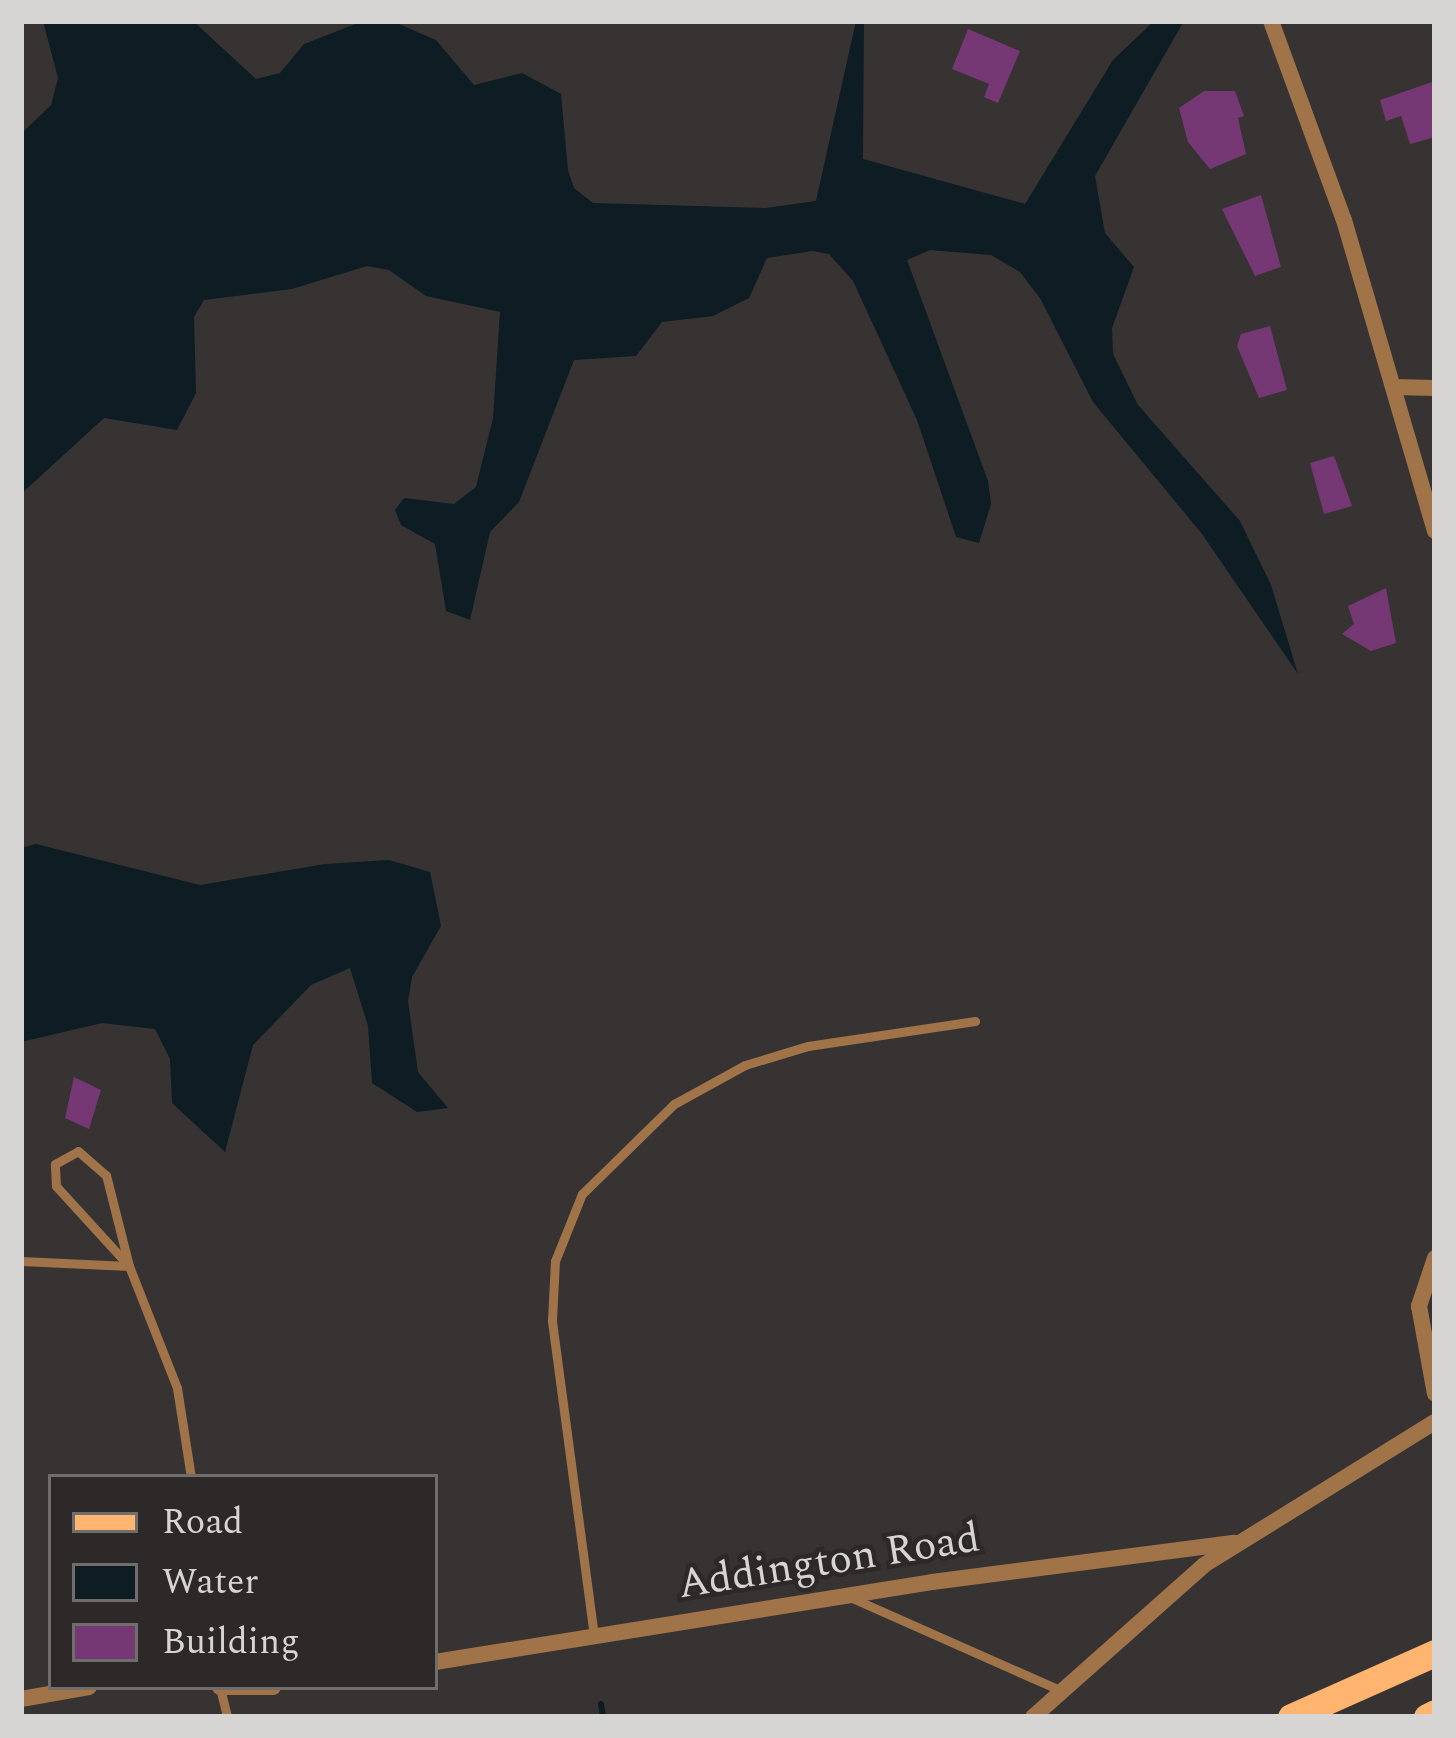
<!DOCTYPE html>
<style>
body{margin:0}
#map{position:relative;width:1456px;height:1738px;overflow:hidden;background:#363332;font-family:Spectral,serif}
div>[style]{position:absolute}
.water>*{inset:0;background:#0d1d23}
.stream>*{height:6px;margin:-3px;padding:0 3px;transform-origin:3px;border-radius:3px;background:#0d1d23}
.building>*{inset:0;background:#753875}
.service>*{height:9px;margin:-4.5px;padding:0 4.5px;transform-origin:4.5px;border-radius:4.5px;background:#a07349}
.minor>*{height:16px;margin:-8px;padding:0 8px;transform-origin:8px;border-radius:8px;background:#a07349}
.primary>*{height:27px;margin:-13.5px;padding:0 13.5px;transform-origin:13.5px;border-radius:13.5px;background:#ffb56f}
span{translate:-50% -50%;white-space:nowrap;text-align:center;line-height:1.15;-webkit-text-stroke:9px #2c2928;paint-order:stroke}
.street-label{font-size:42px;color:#d7d5d4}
.frame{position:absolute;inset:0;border:24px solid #d7d5d4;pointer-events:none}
.legend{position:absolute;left:48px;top:1474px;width:390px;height:216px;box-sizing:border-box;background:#2c2928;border:3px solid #706e6d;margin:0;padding:15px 21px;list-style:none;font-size:36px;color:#d7d5d4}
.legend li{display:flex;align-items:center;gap:24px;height:60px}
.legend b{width:60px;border:3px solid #706e6d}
</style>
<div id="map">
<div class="water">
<i style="clip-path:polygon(43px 21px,193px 21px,256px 79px,280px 73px,304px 44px,358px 23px,392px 21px,436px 40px,474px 85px,522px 73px,561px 94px,568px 170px,574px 188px,593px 203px,766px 208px,816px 201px,856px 21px,864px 21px,863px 159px,1025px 204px,1113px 60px,1154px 21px,1184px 21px,1095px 176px,1105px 233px,1134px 267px,1112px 328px,1113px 354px,1138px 405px,1240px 521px,1271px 585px,1298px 674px,1202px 534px,1093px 402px,1040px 298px,1020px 272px,991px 255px,930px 250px,907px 260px,988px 481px,991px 504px,979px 543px,956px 537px,917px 420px,853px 281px,829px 254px,812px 251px,767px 258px,749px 298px,713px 316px,662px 322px,636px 356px,574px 360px,519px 502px,490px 532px,470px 620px,446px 611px,435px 544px,401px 525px,395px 510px,404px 498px,454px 504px,476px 487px,493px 418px,500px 312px,426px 296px,389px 270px,367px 266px,292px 289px,204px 300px,194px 317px,196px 393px,177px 430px,104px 418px,21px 494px,21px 134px,51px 105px,58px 78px)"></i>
<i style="clip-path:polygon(36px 844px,200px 885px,325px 864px,389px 860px,430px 872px,441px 926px,412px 977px,408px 1001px,418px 1072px,448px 1108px,417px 1112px,372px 1083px,368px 1026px,350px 968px,311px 985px,253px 1045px,225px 1152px,172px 1103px,170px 1059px,155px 1029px,102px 1023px,21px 1042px,21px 848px)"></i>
</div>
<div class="stream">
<i style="left:601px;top:1704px;width:13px;rotate:81deg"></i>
</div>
<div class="building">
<i style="clip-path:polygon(968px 29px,1020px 51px,998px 103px,984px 97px,989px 84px,952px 69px)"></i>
<i style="clip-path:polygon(1435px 81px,1435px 137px,1410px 144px,1401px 116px,1386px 121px,1380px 100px)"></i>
<i style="clip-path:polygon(1204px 91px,1235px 91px,1244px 116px,1238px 118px,1246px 154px,1210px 169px,1188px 142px,1179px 108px)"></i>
<i style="clip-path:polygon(1261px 195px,1281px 267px,1255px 276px,1222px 209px)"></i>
<i style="clip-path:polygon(1270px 326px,1287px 390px,1259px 398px,1237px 346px,1241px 334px)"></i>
<i style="clip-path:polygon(1334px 456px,1352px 506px,1324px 514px,1310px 463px)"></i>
<i style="clip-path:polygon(1386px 588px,1396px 643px,1371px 651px,1342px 634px,1354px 624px,1348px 606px)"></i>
<i style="clip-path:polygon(74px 1077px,101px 1090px,89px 1129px,65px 1118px)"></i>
</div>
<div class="service">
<i style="left:78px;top:1151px;width:37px;rotate:41deg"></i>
<i style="left:106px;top:1175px;width:94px;rotate:75.8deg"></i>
<i style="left:129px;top:1266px;width:108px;rotate:-132.4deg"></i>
<i style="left:56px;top:1186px;width:22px;rotate:-93deg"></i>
<i style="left:55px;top:1164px;width:26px;rotate:-29deg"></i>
<i style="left:21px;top:1261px;width:108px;rotate:2.7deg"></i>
<i style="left:129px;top:1266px;width:131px;rotate:68.5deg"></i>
<i style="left:177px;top:1388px;width:90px;rotate:81.1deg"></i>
<i style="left:852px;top:1598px;width:227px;rotate:23.9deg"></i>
<i style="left:594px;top:1636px;width:319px;rotate:-97.6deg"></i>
<i style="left:552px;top:1320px;width:59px;rotate:-87.1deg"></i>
<i style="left:555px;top:1261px;width:72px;rotate:-68.1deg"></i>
<i style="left:582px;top:1194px;width:129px;rotate:-44.4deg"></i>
<i style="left:674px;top:1104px;width:81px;rotate:-28.8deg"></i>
<i style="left:745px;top:1065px;width:66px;rotate:-16.8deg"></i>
<i style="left:808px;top:1046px;width:169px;rotate:-8.5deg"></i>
<i style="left:220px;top:1688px;width:30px;rotate:76deg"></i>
</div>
<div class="minor">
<i style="left:1271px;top:21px;width:212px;rotate:69.9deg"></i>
<i style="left:1344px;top:220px;width:324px;rotate:73.7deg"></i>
<i style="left:1394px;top:387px;width:41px;rotate:1.4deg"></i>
<i style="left:1435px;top:1258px;width:51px;rotate:108.4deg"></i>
<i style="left:1419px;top:1306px;width:89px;rotate:79.7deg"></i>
<i style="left:435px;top:1662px;width:503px;rotate:-9.14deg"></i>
<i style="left:932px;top:1582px;width:305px;rotate:-7.4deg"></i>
<i style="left:220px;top:1687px;width:53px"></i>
<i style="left:21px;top:1699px;width:69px;rotate:-10deg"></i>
<i style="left:1033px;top:1717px;width:229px;rotate:-41.6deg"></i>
<i style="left:1204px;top:1565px;width:272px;rotate:-31.8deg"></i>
</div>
<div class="primary">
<i style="left:1291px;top:1717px;width:158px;rotate:-24deg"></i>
<i style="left:1427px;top:1717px;width:9px;rotate:-27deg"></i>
</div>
<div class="street-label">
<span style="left:829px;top:1562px;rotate:-9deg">Addington Road</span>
</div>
<div class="frame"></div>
<ul class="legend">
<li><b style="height:15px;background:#ffb56f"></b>Road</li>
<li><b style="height:33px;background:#0d1d23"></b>Water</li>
<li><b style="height:33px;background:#753875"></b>Building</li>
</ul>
</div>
